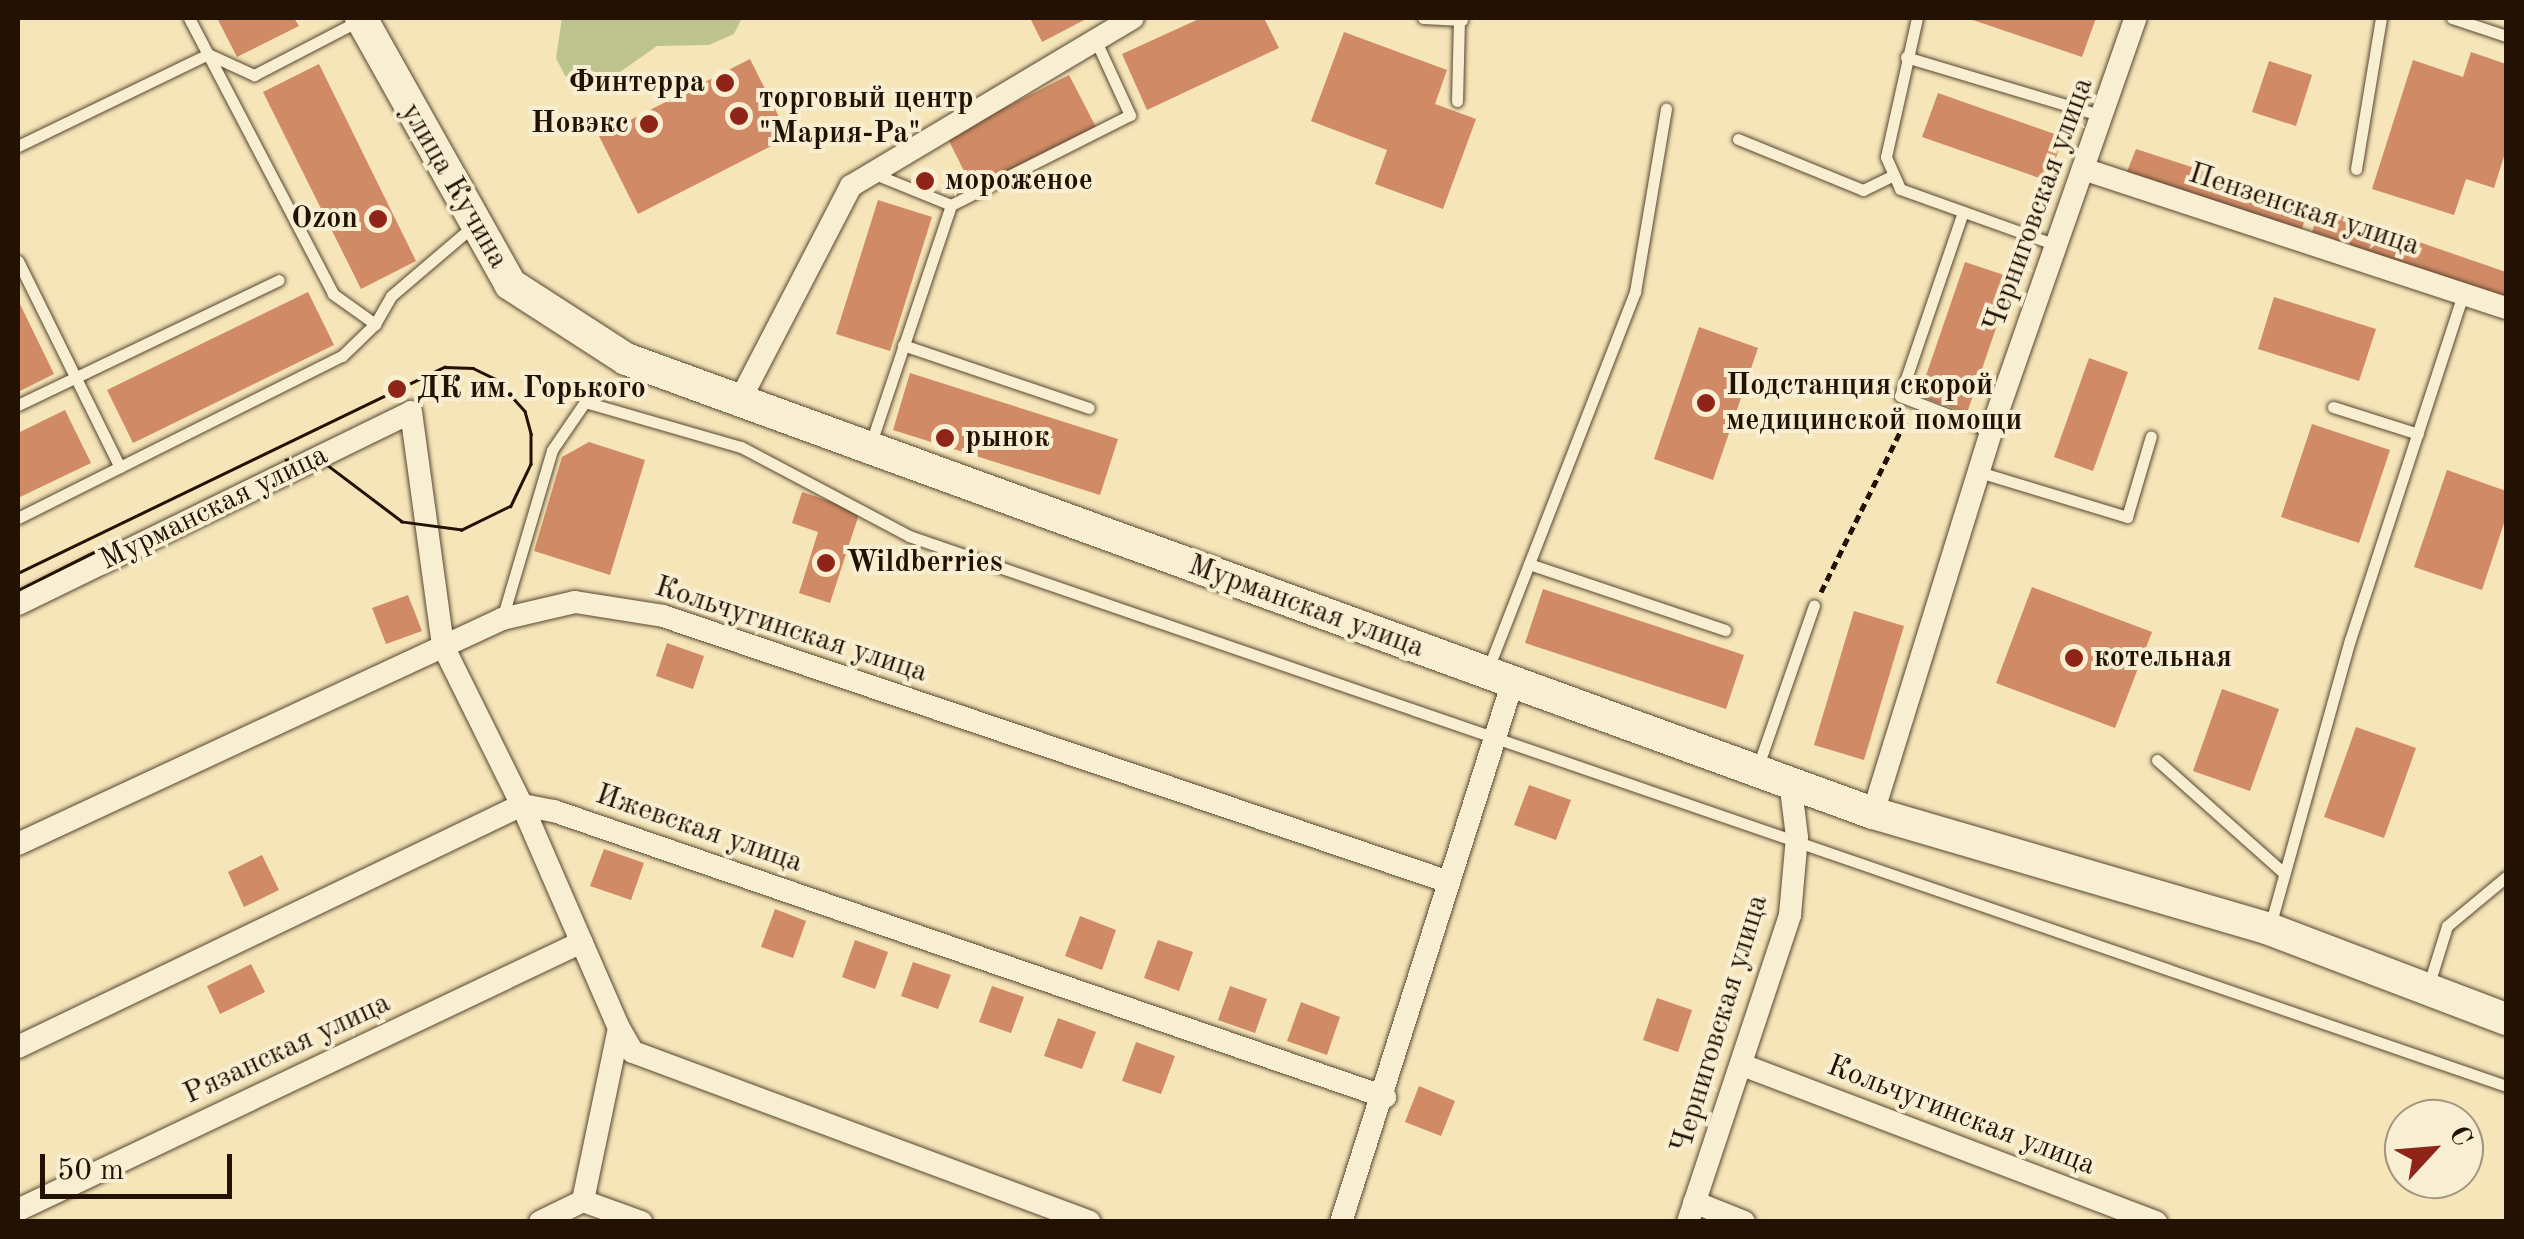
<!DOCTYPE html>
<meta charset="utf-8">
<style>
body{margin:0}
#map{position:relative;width:2524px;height:1239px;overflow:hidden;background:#f5e5b8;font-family:"Old Standard TT",serif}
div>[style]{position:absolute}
.green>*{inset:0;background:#bec48d}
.building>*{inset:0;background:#d08a65}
.path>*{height:5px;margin-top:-2.5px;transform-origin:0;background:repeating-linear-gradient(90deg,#231104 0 8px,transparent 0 13px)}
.roads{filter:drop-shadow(0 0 2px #584631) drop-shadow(0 0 2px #584631)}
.lane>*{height:11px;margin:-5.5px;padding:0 5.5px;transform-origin:5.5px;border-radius:5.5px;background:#f8eed1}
.street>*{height:22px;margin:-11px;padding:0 11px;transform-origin:11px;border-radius:11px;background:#f8eed1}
.secondary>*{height:32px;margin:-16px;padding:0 16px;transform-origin:16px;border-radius:16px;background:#f8eed1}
.tram>*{height:2.5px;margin:-1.25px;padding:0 1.25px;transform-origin:1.25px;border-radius:1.25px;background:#231104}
.dots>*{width:28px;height:28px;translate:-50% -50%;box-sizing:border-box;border:5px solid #f8eed1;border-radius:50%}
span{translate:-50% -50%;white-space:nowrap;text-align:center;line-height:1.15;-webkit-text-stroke:8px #f8eed1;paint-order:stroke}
.poi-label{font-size:30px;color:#231104;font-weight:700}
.right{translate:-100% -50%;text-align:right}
.left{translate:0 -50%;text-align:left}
.street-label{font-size:30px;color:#231104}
.frame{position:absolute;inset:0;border:20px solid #231104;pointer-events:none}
.north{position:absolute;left:2384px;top:1099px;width:100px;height:100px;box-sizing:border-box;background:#f8eed1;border:2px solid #a3967f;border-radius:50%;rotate:64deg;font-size:28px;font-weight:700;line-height:40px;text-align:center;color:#231104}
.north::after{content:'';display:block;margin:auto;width:35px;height:45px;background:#8f2418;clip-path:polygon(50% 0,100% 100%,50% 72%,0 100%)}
.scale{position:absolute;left:40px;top:1154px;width:192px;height:45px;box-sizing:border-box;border:5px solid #231104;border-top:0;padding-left:12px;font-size:30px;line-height:35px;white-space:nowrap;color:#231104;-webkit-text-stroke:8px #f8eed1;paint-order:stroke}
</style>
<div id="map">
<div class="green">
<i style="clip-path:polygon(562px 18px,742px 18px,734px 34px,709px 45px,657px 46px,597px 88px,565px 76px,556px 58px)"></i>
</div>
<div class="building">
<i style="clip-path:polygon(217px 18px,294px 18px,299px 26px,237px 57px)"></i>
<i style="clip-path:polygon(1030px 18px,1088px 18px,1042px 42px)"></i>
<i style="clip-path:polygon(1201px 18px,1264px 18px,1279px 48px,1147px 110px,1122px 54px)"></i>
<i style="clip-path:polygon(1967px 18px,2096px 18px,2082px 57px)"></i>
<i style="clip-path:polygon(1344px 32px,1447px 70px,1435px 104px,1476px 119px,1443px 209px,1375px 184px,1387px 150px,1311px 121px)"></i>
<i style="clip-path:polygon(2471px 52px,2506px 64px,2506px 150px,2494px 188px,2466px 179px,2454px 215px,2372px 189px,2413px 60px,2463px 77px)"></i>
<i style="clip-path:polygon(750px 59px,789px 137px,638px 214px,599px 136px)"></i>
<i style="clip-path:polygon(2269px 61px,2312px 75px,2296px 126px,2252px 112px)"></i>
<i style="clip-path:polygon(319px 64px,416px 261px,361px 289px,263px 92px)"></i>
<i style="clip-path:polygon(1069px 75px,1097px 129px,974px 191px,947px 137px)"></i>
<i style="clip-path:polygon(1938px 93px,2063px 137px,2048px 181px,1922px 137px)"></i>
<i style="clip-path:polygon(2136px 149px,2309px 205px,2302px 229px,2126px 174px)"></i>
<i style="clip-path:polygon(878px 200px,932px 217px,890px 351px,836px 334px)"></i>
<i style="clip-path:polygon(2320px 208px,2506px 272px,2506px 298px,2312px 232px)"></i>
<i style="clip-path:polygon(1965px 262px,2013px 278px,1967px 413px,1919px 396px)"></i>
<i style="clip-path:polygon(308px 292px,334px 345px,133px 443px,107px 390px)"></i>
<i style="clip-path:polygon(2274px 297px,2376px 329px,2359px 381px,2258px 349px)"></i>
<i style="clip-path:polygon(18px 300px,54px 374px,18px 392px)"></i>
<i style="clip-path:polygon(1699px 327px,1758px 348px,1713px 480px,1654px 459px)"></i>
<i style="clip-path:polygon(2089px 358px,2128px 372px,2093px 471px,2054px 457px)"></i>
<i style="clip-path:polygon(910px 373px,1118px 439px,1100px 495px,893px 430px)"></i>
<i style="clip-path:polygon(65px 410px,91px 463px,18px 498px,18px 433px)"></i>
<i style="clip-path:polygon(2312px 424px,2390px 450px,2359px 543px,2281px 517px)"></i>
<i style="clip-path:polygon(589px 442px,645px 460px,610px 575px,534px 551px,562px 457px)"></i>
<i style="clip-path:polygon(2447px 470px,2506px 491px,2506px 517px,2482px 590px,2414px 567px)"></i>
<i style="clip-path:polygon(802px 492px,860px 511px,830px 603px,799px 593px,818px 532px,792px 523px)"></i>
<i style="clip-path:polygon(2032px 587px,2152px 632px,2115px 728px,1996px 683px)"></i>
<i style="clip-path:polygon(1543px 589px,1744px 655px,1726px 709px,1525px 643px)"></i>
<i style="clip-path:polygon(408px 595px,422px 631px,386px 644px,372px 608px)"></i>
<i style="clip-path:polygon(1854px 611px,1904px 626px,1864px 760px,1814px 745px)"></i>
<i style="clip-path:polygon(667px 643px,704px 656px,693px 689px,656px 676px)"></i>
<i style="clip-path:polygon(2222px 689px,2279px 709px,2250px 791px,2193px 771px)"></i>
<i style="clip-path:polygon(2356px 727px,2416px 748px,2384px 838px,2324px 817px)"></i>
<i style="clip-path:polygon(1529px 785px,1571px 800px,1556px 840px,1514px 825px)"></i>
<i style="clip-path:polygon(604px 849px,644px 863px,631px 900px,590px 886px)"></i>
<i style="clip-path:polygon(262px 855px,279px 890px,244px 907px,228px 872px)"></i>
<i style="clip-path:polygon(775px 909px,806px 921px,793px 958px,761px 947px)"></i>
<i style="clip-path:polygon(1080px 916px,1116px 930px,1102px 970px,1065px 956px)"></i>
<i style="clip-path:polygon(855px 940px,888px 952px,875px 989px,842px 977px)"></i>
<i style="clip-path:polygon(1158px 940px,1193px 952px,1179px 991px,1144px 978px)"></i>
<i style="clip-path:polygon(913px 962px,951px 975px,938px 1009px,901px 996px)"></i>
<i style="clip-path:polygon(251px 964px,265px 992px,220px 1014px,207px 986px)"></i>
<i style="clip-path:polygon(992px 986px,1024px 997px,1011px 1033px,979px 1022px)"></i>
<i style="clip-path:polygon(1230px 986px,1267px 999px,1255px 1033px,1218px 1020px)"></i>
<i style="clip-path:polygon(1657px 998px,1692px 1010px,1678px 1052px,1643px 1040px)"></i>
<i style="clip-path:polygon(1301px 1002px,1340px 1017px,1327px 1055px,1287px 1041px)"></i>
<i style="clip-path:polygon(1058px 1018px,1096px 1032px,1082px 1069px,1044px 1056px)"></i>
<i style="clip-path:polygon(1136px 1042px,1175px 1056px,1161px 1094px,1122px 1081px)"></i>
<i style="clip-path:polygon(1419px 1086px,1455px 1101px,1441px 1136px,1405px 1122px)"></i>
</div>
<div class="path">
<i style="left:1821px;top:592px;width:194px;rotate:-63.7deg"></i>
</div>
<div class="roads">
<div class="lane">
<i style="left:189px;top:18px;width:311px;rotate:62.4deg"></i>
<i style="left:333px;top:294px;width:52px;rotate:35.5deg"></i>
<i style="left:1423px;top:18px;width:39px;rotate:3deg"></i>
<i style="left:1917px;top:18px;width:142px;rotate:102.6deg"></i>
<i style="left:1886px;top:157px;width:35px;rotate:66deg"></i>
<i style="left:1900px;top:189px;width:166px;rotate:19.7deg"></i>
<i style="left:2452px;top:18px;width:57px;rotate:18.4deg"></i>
<i style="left:1906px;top:57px;width:206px;rotate:16.7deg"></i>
<i style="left:1457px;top:101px;width:80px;rotate:-88.6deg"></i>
<i style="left:1738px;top:139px;width:135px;rotate:22.2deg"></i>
<i style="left:1863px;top:190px;width:34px;rotate:-26deg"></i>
<i style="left:18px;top:146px;width:211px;rotate:-25.8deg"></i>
<i style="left:208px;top:54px;width:51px;rotate:24.5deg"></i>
<i style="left:254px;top:75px;width:117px;rotate:-27.4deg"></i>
<i style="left:2356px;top:169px;width:153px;rotate:-80.6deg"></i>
<i style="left:951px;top:205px;width:200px;rotate:-26.7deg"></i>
<i style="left:1130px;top:115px;width:84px;rotate:-114.7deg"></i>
<i style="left:1963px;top:212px;width:194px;rotate:108.9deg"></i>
<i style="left:1900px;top:396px;width:97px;rotate:21deg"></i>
<i style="left:18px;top:261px;width:230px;rotate:63.7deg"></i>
<i style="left:903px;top:345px;width:196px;rotate:18.7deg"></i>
<i style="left:18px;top:405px;width:289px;rotate:-25.6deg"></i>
<i style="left:2333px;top:407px;width:89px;rotate:17.6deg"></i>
<i style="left:871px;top:443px;width:251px;rotate:-71.4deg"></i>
<i style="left:951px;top:205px;width:85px;rotate:-157.9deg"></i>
<i style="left:1979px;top:472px;width:155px;rotate:16.9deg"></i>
<i style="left:2127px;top:517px;width:84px;rotate:-73.5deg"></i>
<i style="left:18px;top:518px;width:362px;rotate:-26.6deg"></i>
<i style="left:342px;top:356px;width:46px;rotate:-44.1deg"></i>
<i style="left:375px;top:324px;width:32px;rotate:-60deg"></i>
<i style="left:391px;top:296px;width:106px;rotate:-40.4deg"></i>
<i style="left:1529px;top:564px;width:207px;rotate:18.6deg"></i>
<i style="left:502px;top:619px;width:176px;rotate:-73.5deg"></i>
<i style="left:552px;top:450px;width:58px;rotate:-55.5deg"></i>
<i style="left:585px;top:402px;width:162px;rotate:16.1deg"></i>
<i style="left:741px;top:447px;width:190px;rotate:27.9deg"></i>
<i style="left:909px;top:536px;width:1689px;rotate:19deg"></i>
<i style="left:1488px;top:669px;width:405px;rotate:-68.7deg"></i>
<i style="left:1635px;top:292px;width:186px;rotate:-80.4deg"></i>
<i style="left:2157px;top:760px;width:170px;rotate:41.7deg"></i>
<i style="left:1758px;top:766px;width:170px;rotate:-70.8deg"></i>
<i style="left:2270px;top:926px;width:297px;rotate:-74.4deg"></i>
<i style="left:2350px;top:640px;width:364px;rotate:-71.9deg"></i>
<i style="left:2428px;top:987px;width:64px;rotate:-72.7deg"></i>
<i style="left:2447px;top:926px;width:77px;rotate:-39.7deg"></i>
</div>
<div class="street">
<i style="left:2083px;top:169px;width:445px;rotate:18.2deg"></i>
<i style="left:740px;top:400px;width:241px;rotate:-62.6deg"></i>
<i style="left:851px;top:186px;width:328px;rotate:-30.8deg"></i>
<i style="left:18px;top:604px;width:437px;rotate:-26deg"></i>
<i style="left:411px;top:412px;width:236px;rotate:82.2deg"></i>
<i style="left:443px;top:646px;width:178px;rotate:63.6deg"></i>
<i style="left:522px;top:805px;width:243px;rotate:66.5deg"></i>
<i style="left:619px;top:1028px;width:177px;rotate:101.8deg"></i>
<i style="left:1873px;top:813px;width:400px;rotate:-72.8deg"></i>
<i style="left:1991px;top:431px;width:438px;rotate:-70.7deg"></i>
<i style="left:18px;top:844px;width:534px;rotate:-24.93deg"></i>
<i style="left:502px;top:619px;width:75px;rotate:-13.1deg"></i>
<i style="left:575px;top:602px;width:89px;rotate:9deg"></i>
<i style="left:663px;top:616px;width:830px;rotate:18.7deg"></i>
<i style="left:619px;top:1028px;width:28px;rotate:60deg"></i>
<i style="left:633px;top:1052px;width:487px;rotate:20.4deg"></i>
<i style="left:18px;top:1047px;width:559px;rotate:-25.65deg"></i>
<i style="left:522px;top:805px;width:33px;rotate:11deg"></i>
<i style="left:554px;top:811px;width:879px;rotate:18.99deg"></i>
<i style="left:1745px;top:1066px;width:440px;rotate:20.8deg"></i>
<i style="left:1694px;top:1202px;width:54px;rotate:21.8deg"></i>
<i style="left:18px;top:1210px;width:624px;rotate:-25.42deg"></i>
<i style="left:540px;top:1222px;width:48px;rotate:-26deg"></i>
<i style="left:583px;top:1201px;width:62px;rotate:19.9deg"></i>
<i style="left:1341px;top:1222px;width:568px;rotate:-72.36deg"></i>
<i style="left:1688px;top:1222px;width:324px;rotate:-71.6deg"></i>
<i style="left:1790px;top:915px;width:78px;rotate:-84.9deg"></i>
<i style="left:1797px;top:837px;width:56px;rotate:-97.1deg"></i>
</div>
<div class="secondary">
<i style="left:361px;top:18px;width:305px;rotate:60.7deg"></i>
<i style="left:510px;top:284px;width:138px;rotate:32.9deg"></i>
<i style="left:626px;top:359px;width:1327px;rotate:20.01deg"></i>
<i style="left:1873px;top:813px;width:413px;rotate:16.3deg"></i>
<i style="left:2269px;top:929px;width:254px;rotate:20.8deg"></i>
</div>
</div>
<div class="tram">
<i style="left:18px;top:573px;width:474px;rotate:-25.8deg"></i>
<i style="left:445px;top:367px;width:28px;rotate:2deg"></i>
<i style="left:473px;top:368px;width:25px;rotate:26deg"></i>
<i style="left:496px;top:379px;width:43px;rotate:47.8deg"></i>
<i style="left:525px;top:411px;width:24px;rotate:75deg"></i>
<i style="left:531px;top:434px;width:30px;rotate:90deg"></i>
<i style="left:531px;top:464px;width:47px;rotate:115.5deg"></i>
<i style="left:511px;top:506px;width:55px;rotate:153.9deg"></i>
<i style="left:462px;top:530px;width:61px;rotate:-172.4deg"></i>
<i style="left:402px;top:522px;width:108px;rotate:-142.9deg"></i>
<i style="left:316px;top:457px;width:30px;rotate:174deg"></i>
<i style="left:18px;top:590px;width:89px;rotate:-26.6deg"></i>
</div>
<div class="dots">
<i style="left:725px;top:83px;background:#8f2418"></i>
<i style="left:739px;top:116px;background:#8f2418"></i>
<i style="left:649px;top:124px;background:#8f2418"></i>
<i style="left:925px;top:181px;background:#8f2418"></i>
<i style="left:378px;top:219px;background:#8f2418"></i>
<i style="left:397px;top:389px;background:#8f2418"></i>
<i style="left:1706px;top:403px;background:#8f2418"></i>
<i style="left:945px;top:438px;background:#8f2418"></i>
<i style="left:826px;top:563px;background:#8f2418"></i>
<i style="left:2074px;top:658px;background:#8f2418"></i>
</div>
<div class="poi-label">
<span class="right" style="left:705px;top:83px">Финтерра</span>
<span class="left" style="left:759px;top:116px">торговый центр<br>"Мария-Ра"</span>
<span class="right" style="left:629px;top:124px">Новэкс</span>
<span class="left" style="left:945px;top:181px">мороженое</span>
<span class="right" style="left:358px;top:219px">Ozon</span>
<span class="left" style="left:1726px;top:403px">Подстанция скорой<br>медицинской помощи</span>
<span class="left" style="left:417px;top:389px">ДК им. Горького</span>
<span class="left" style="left:965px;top:438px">рынок</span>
<span class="left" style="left:846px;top:563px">Wildberries</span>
<span class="left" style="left:2094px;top:658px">котельная</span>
</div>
<div class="street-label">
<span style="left:454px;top:186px;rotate:60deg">улица Кучина</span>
<span style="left:2039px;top:205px;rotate:-70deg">Черниговская улица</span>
<span style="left:2304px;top:210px;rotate:18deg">Пензенская улица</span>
<span style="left:214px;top:508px;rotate:-26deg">Мурманская улица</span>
<span style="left:1306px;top:607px;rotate:20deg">Мурманская улица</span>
<span style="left:791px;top:630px;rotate:18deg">Кольчугинская улица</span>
<span style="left:699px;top:829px;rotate:19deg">Ижевская улица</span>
<span style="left:1720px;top:1024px;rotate:-73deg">Черниговская улица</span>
<span style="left:287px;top:1049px;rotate:-25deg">Рязанская улица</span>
<span style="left:1961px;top:1116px;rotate:21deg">Кольчугинская улица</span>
</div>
<div class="frame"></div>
<div class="north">С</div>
<div class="scale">50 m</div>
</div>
